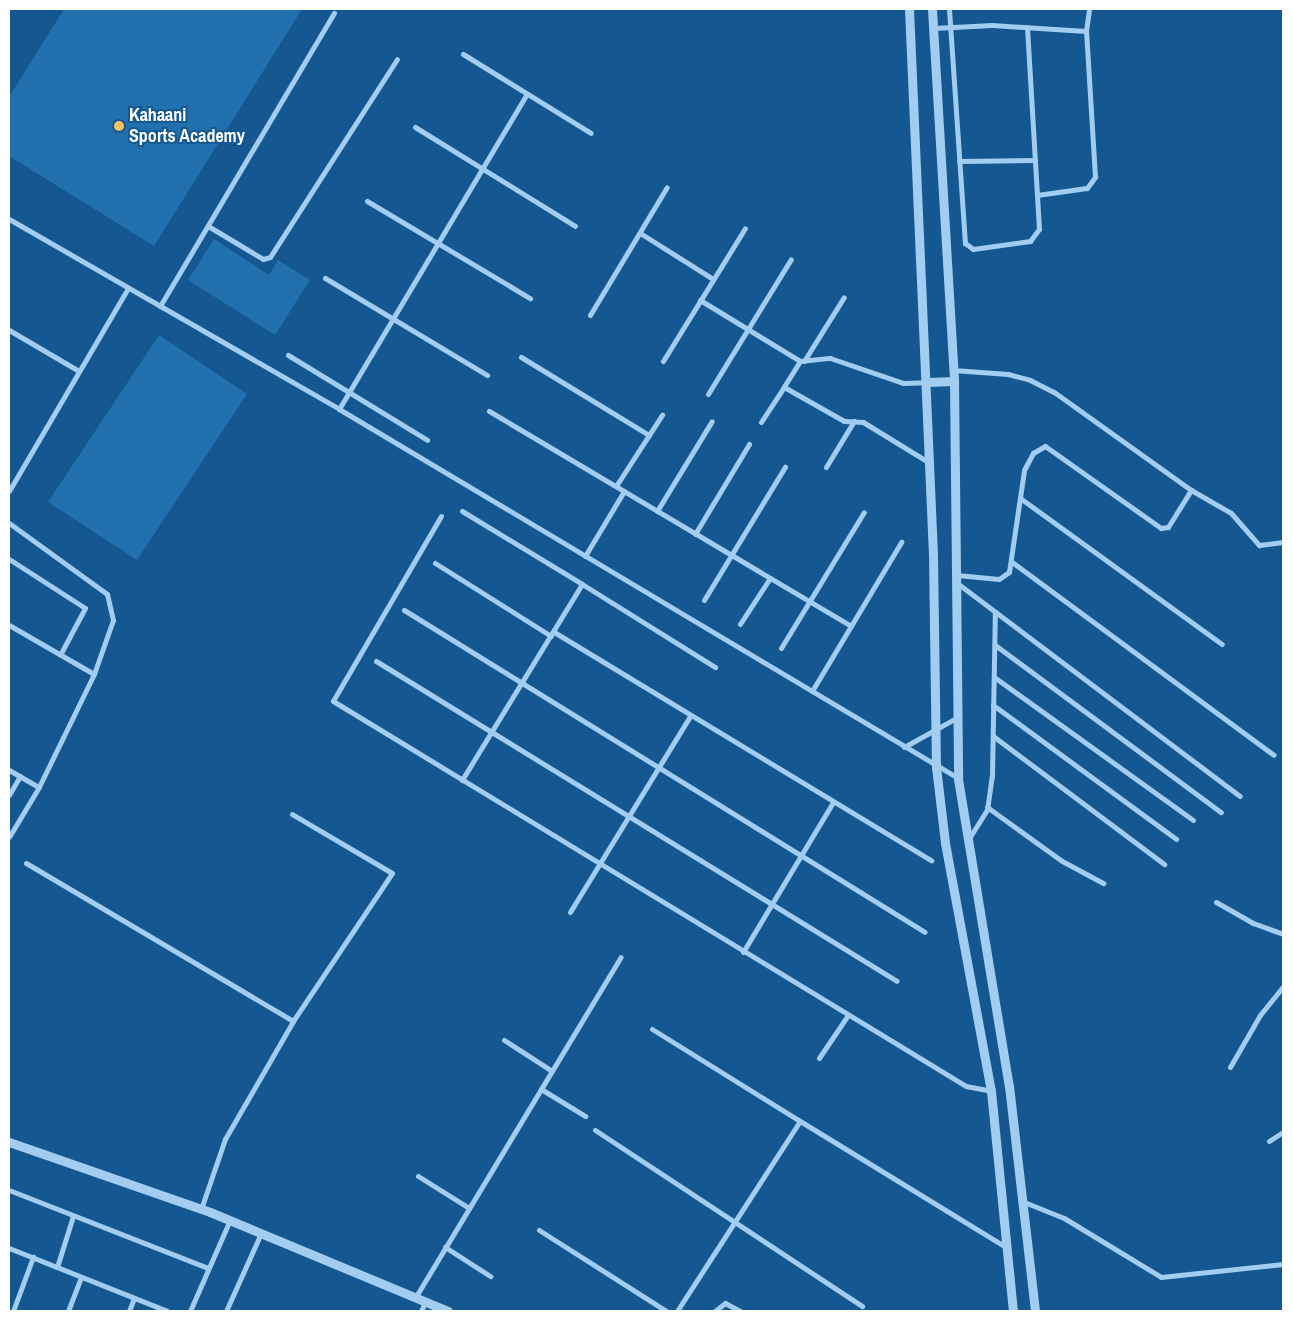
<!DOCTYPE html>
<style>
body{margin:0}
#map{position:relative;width:1292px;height:1320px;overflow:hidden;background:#145791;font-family:"Archivo Narrow",sans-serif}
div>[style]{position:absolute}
.green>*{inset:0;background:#2370ae}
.minor>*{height:5px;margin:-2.5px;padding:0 2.5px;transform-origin:2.5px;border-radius:2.5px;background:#a2cdf1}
.tertiary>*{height:9px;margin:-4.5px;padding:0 4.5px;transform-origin:4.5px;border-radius:4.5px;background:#a2cdf1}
.dots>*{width:14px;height:14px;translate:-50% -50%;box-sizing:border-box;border:2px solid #145791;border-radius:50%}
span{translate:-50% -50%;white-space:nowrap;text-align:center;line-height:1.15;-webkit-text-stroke:4px #145791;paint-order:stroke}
.poi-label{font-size:18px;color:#fff;font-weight:700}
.left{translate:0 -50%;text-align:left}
.frame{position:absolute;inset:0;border:10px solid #fff;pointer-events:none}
</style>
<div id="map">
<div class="green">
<i style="clip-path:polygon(64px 9px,302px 9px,154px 246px,9px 156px,9px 97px)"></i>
<i style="clip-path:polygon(214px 239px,269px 275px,278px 260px,310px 280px,275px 335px,188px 280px)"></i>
<i style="clip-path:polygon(159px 335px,247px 394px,137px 560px,48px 502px)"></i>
</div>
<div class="minor">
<i style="left:949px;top:9px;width:235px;rotate:86.1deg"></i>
<i style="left:965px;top:243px;width:10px;rotate:37deg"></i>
<i style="left:973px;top:249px;width:58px;rotate:-8deg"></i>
<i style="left:1030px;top:241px;width:15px;rotate:-53deg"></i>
<i style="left:1039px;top:229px;width:202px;rotate:-93.4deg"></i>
<i style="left:934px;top:28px;width:58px;rotate:-3deg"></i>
<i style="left:992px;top:25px;width:94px;rotate:3.7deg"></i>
<i style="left:1086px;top:31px;width:22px;rotate:-82deg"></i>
<i style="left:463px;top:54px;width:150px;rotate:31.7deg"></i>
<i style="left:415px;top:127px;width:188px;rotate:31.7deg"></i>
<i style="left:959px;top:161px;width:76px;rotate:-0.8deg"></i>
<i style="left:1037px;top:195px;width:50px;rotate:-8deg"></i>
<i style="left:1087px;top:188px;width:14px;rotate:-54deg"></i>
<i style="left:1095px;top:177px;width:146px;rotate:-93.5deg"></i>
<i style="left:367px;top:201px;width:190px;rotate:30.8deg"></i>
<i style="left:9px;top:219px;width:381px;rotate:29.9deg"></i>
<i style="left:339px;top:409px;width:721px;rotate:30.8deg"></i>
<i style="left:208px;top:226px;width:64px;rotate:31deg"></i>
<i style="left:263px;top:259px;width:7px;rotate:-16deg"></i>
<i style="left:270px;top:257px;width:235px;rotate:-57.3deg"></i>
<i style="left:640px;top:233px;width:86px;rotate:32.2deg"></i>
<i style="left:325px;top:278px;width:189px;rotate:30.9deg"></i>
<i style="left:700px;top:300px;width:117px;rotate:31.4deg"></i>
<i style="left:800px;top:361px;width:30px;rotate:-6deg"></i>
<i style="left:830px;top:358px;width:77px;rotate:18.9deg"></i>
<i style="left:903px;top:383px;width:23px;rotate:-2deg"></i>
<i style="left:160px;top:306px;width:341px;rotate:-59.3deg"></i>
<i style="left:590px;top:315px;width:149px;rotate:-59deg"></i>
<i style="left:9px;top:330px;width:81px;rotate:30.4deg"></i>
<i style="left:288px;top:355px;width:163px;rotate:31.4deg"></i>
<i style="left:521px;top:357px;width:150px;rotate:31.4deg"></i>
<i style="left:663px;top:361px;width:156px;rotate:-58.3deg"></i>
<i style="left:800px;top:361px;width:31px;rotate:122deg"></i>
<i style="left:784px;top:387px;width:69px;rotate:29.5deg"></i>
<i style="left:844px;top:421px;width:19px;rotate:3deg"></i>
<i style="left:863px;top:422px;width:79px;rotate:31.5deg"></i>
<i style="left:804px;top:361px;width:75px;rotate:-58deg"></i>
<i style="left:953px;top:370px;width:55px;rotate:4.2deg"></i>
<i style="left:1008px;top:374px;width:23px;rotate:15deg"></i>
<i style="left:1030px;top:380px;width:27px;rotate:27deg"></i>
<i style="left:1054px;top:392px;width:168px;rotate:35.6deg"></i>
<i style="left:1191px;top:490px;width:46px;rotate:29.9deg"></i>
<i style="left:1231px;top:513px;width:43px;rotate:48.8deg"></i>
<i style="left:1259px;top:545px;width:24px;rotate:-7deg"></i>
<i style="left:708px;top:394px;width:158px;rotate:-58.4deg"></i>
<i style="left:339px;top:409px;width:367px;rotate:-59.2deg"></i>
<i style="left:489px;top:411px;width:421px;rotate:30.7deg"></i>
<i style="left:761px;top:422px;width:42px;rotate:-56.7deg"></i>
<i style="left:826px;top:467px;width:54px;rotate:-58.7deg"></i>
<i style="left:616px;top:486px;width:85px;rotate:-57.1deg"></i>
<i style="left:9px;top:491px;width:235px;rotate:-59.6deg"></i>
<i style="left:1020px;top:498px;width:249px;rotate:35.9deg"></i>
<i style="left:462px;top:511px;width:140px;rotate:31.3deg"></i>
<i style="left:582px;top:584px;width:230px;rotate:121.5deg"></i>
<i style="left:657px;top:511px;width:105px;rotate:-58.6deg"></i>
<i style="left:441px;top:516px;width:214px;rotate:120.3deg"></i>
<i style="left:333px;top:701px;width:741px;rotate:31.31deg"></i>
<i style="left:966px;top:1086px;width:25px;rotate:11deg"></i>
<i style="left:9px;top:523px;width:121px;rotate:35.9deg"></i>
<i style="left:107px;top:594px;width:27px;rotate:77deg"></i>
<i style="left:113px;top:620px;width:57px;rotate:109.4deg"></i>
<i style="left:94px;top:674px;width:126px;rotate:116deg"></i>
<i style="left:39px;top:787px;width:58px;rotate:121deg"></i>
<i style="left:695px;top:534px;width:105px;rotate:-59deg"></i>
<i style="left:585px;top:556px;width:76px;rotate:-59deg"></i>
<i style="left:9px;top:559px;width:90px;rotate:32.8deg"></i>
<i style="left:85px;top:608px;width:53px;rotate:118deg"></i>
<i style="left:1012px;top:562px;width:325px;rotate:36.4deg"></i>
<i style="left:435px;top:563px;width:137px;rotate:32.2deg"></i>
<i style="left:957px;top:575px;width:42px;rotate:5.4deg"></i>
<i style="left:999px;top:579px;width:12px;rotate:-35deg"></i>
<i style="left:1009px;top:572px;width:103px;rotate:-81.6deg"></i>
<i style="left:1024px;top:470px;width:19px;rotate:-62deg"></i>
<i style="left:1033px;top:453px;width:14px;rotate:-30deg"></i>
<i style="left:1045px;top:446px;width:142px;rotate:35.3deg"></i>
<i style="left:1161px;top:528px;width:7px;rotate:-8deg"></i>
<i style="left:1168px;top:527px;width:44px;rotate:-58.1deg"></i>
<i style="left:957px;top:583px;width:354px;rotate:37deg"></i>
<i style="left:582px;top:584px;width:157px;rotate:32deg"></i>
<i style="left:704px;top:600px;width:156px;rotate:-58.7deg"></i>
<i style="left:404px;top:610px;width:612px;rotate:31.72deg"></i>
<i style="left:740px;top:624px;width:55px;rotate:-56.9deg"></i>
<i style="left:9px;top:625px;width:98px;rotate:30deg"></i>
<i style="left:554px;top:632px;width:441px;rotate:31.2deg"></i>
<i style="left:995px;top:645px;width:281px;rotate:36.5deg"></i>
<i style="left:781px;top:648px;width:159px;rotate:-58.6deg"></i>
<i style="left:376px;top:661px;width:611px;rotate:31.56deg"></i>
<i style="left:994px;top:677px;width:245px;rotate:35.7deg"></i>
<i style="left:812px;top:691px;width:174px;rotate:-59.1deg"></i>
<i style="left:993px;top:705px;width:227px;rotate:36.2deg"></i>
<i style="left:993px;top:736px;width:214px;rotate:36.8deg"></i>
<i style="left:904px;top:747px;width:60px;rotate:-29.1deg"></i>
<i style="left:9px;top:770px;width:34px;rotate:30deg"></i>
<i style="left:9px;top:795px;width:22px;rotate:-60deg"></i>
<i style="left:987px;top:807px;width:92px;rotate:35.8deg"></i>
<i style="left:1062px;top:861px;width:47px;rotate:28.2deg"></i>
<i style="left:968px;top:840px;width:36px;rotate:-58deg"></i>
<i style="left:987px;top:810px;width:34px;rotate:-82deg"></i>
<i style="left:992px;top:776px;width:164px;rotate:-89deg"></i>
<i style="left:26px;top:863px;width:310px;rotate:30.6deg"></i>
<i style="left:1216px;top:902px;width:43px;rotate:29.6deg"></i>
<i style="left:1253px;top:923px;width:32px;rotate:20deg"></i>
<i style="left:570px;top:912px;width:230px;rotate:-58.5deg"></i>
<i style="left:743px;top:952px;width:175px;rotate:-59deg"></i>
<i style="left:652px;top:1029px;width:174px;rotate:31.9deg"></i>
<i style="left:504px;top:1040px;width:57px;rotate:32.9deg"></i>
<i style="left:819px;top:1058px;width:52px;rotate:-56deg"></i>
<i style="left:1230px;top:1067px;width:60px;rotate:-60deg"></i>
<i style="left:1260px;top:1015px;width:36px;rotate:-51deg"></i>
<i style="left:541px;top:1089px;width:52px;rotate:31.5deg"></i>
<i style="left:595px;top:1130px;width:320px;rotate:33.4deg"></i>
<i style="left:1269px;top:1141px;width:17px;rotate:-33deg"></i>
<i style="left:418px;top:1176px;width:60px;rotate:32.1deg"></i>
<i style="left:9px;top:1190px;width:214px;rotate:21.4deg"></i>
<i style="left:1024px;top:1202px;width:43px;rotate:21.8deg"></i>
<i style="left:1064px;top:1218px;width:114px;rotate:31.3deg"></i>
<i style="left:1161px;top:1277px;width:123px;rotate:-6.1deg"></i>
<i style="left:201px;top:1209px;width:74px;rotate:-71.1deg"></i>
<i style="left:225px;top:1139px;width:136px;rotate:-60deg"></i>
<i style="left:293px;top:1021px;width:178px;rotate:-56.2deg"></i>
<i style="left:392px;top:873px;width:116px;rotate:-149.5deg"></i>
<i style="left:539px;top:1230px;width:151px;rotate:32.5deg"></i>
<i style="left:445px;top:1247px;width:54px;rotate:32.8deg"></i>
<i style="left:9px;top:1248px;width:170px;rotate:21.7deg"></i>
<i style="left:57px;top:1267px;width:53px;rotate:-72.6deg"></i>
<i style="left:415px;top:1298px;width:398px;rotate:-58.9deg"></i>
<i style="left:13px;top:1311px;width:58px;rotate:-69.7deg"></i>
<i style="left:68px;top:1311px;width:36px;rotate:-69deg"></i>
<i style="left:129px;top:1311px;width:14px;rotate:-69deg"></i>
<i style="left:190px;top:1311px;width:99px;rotate:-66.3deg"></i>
<i style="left:226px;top:1311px;width:85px;rotate:-65.8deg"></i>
<i style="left:421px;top:1311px;width:10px;rotate:-66deg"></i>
<i style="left:677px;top:1311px;width:226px;rotate:-57.1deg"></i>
<i style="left:800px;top:1121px;width:243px;rotate:31.5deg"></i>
<i style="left:715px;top:1311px;width:13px;rotate:-39deg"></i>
<i style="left:725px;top:1303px;width:17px;rotate:28deg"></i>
</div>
<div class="tertiary">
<i style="left:909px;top:9px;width:546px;rotate:87.48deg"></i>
<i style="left:933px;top:554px;width:213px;rotate:89.2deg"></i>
<i style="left:936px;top:767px;width:77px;rotate:83.2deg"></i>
<i style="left:945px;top:843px;width:252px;rotate:79.5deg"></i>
<i style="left:991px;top:1091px;width:221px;rotate:84.3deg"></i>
<i style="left:932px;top:9px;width:373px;rotate:86.6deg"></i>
<i style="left:954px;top:381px;width:398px;rotate:89.4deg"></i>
<i style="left:958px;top:779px;width:311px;rotate:80.6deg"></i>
<i style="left:1009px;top:1086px;width:226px;rotate:83.4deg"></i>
<i style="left:927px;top:382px;width:27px;rotate:-2deg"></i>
<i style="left:9px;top:1142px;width:213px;rotate:19.2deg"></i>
<i style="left:210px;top:1212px;width:258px;rotate:22.6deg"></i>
</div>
<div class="dots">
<i style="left:119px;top:126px;background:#ffc262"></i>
</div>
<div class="poi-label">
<span class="left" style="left:129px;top:126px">Kahaani<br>Sports Academy</span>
</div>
<div class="frame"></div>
</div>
